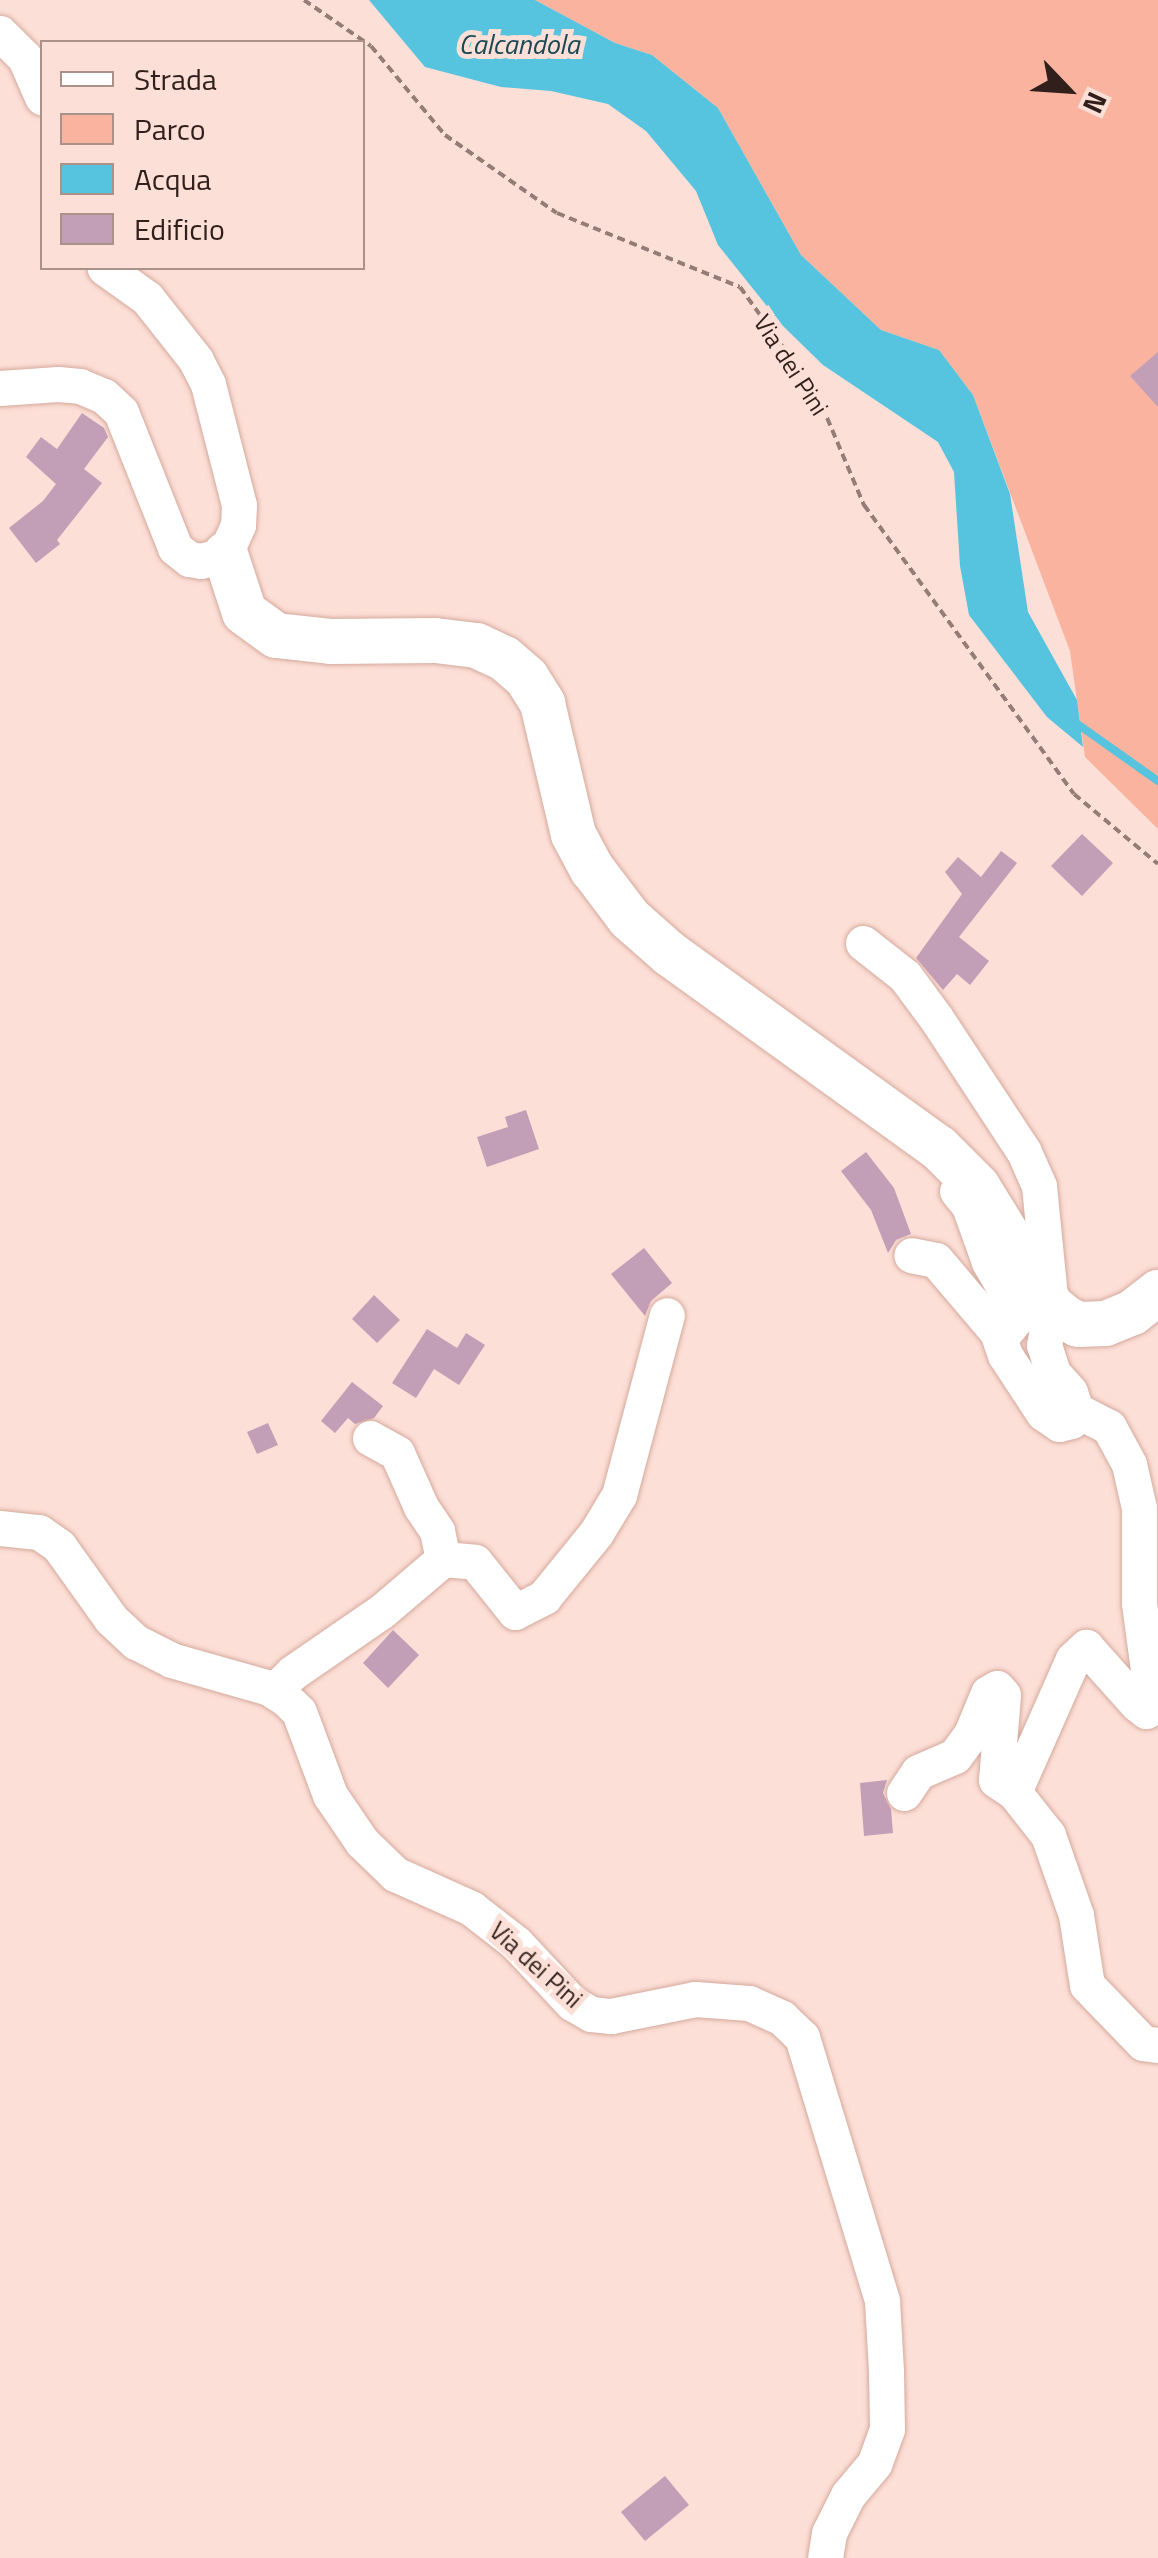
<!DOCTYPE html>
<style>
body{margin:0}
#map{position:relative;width:1158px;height:2558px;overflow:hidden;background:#fcdfd7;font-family:"Titillium Web",sans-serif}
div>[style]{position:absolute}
.green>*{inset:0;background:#f9b39e}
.water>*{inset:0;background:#56c3df}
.stream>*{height:8px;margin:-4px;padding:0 4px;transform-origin:4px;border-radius:4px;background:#56c3df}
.building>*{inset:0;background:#c29eb7}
.path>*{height:4px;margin-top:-2px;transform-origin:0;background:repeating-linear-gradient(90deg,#937d76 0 8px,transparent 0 13px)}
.roads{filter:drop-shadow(0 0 2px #d6a99c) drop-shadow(0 0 2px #d6a99c)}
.minor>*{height:35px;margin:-17.5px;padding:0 17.5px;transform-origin:17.5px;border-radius:17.5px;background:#fff}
.major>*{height:45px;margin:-22.5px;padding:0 22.5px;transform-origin:22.5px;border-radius:22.5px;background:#fff}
span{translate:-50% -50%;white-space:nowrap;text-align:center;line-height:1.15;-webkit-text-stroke:10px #fcdfd7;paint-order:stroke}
.street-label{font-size:25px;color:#301f1a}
.water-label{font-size:28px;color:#194955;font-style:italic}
.legend{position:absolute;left:40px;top:40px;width:325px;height:230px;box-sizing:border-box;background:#fcdfd7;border:2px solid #aa928b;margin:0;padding:12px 18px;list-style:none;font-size:30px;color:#301f1a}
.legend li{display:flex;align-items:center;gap:20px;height:50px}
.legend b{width:50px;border:2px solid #aa928b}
.north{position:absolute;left:1018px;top:40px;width:100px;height:100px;-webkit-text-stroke:8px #fcdfd7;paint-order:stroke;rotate:115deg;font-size:28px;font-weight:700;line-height:40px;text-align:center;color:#301f1a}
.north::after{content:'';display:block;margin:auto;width:35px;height:45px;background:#301f1a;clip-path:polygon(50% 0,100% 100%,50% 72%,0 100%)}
</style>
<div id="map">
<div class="green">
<i style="clip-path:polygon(535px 0,1158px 0,1158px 829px,1085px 757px,1070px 651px,973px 395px,939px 350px,881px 330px,801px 255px,718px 108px,652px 55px,615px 43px)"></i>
</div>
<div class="water">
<i style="clip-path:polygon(369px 0,535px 0,615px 43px,652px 55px,718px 108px,801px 255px,881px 330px,939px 350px,973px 395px,1010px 494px,1028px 612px,1077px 700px,1083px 747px,1047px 717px,969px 615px,960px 566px,954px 472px,938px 442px,823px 365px,782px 325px,718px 245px,696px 191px,646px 131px,608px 104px,551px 91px,501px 87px,425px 67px)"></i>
</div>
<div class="stream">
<i style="left:1076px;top:723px;width:100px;rotate:35.3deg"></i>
</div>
<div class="building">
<i style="clip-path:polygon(1158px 352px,1158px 407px,1130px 376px)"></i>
<i style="clip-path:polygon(82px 413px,104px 428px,108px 437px,84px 469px,102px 483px,57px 540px,60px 544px,36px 563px,9px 528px,43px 501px,56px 484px,26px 457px,41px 437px,57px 449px)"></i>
<i style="clip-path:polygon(1082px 834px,1113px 863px,1082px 896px,1051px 866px)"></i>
<i style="clip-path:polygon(1001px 851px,1017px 863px,959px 937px,989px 961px,970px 985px,957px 974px,943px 990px,916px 958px,962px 894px,945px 872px,958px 857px,981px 877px)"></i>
<i style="clip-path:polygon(526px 1110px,539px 1149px,487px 1167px,477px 1137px,508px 1127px,505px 1117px)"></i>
<i style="clip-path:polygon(866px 1152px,894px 1188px,911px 1234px,896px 1240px,888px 1253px,871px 1210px,841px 1171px)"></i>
<i style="clip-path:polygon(644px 1248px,672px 1283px,651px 1301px,645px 1316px,611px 1274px)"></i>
<i style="clip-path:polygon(374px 1295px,400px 1320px,377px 1343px,352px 1319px)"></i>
<i style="clip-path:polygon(427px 1329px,457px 1348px,466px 1333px,485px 1345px,459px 1385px,434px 1369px,416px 1398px,392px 1383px)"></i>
<i style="clip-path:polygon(352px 1382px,383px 1406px,374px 1418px,355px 1424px,348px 1418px,335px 1433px,321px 1421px)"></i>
<i style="clip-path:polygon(268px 1423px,278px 1445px,257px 1454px,247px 1432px)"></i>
<i style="clip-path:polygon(393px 1630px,419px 1655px,388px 1688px,363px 1663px)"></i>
<i style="clip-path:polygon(887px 1780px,883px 1793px,891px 1809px,893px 1833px,864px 1836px,860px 1783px)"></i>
<i style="clip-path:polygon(665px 2476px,689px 2505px,645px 2541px,621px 2512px)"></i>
</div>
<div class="path">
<i style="left:304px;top:0;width:81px;rotate:34.5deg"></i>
<i style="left:371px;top:46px;width:116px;rotate:50.3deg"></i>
<i style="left:445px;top:135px;width:136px;rotate:34.9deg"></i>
<i style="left:557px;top:213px;width:197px;rotate:22deg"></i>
<i style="left:740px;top:287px;width:132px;rotate:54.3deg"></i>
<i style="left:817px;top:394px;width:121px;rotate:67.1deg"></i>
<i style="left:864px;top:505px;width:357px;rotate:54deg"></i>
<i style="left:1074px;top:794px;width:109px;rotate:39.8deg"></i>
</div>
<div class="roads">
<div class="minor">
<i style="left:0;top:33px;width:35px;rotate:45deg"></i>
<i style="left:25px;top:58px;width:43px;rotate:66.4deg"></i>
<i style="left:0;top:388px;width:58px;rotate:-3.9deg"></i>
<i style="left:58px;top:384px;width:22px;rotate:5deg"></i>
<i style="left:80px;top:386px;width:26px;rotate:23deg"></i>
<i style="left:104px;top:396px;width:23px;rotate:43deg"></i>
<i style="left:121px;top:412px;width:146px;rotate:68.3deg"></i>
<i style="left:175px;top:548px;width:18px;rotate:38deg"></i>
<i style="left:189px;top:559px;width:12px;rotate:9deg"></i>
<i style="left:201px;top:561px;width:25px;rotate:-16deg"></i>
<i style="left:225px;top:554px;width:32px;rotate:-66deg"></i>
<i style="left:238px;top:525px;width:20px;rotate:-87deg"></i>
<i style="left:239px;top:505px;width:125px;rotate:-104.4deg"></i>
<i style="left:208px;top:384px;width:27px;rotate:-117deg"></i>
<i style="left:196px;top:360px;width:79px;rotate:-128.3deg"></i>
<i style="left:147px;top:298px;width:52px;rotate:-144.5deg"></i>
<i style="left:863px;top:943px;width:53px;rotate:38.2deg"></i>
<i style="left:905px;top:976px;width:52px;rotate:53.6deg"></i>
<i style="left:936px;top:1018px;width:160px;rotate:56.7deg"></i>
<i style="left:1024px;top:1152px;width:37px;rotate:66deg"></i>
<i style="left:1039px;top:1186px;width:121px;rotate:84.3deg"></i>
<i style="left:1051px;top:1306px;width:40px;rotate:100deg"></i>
<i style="left:1044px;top:1345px;width:29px;rotate:72deg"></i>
<i style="left:1053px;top:1373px;width:25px;rotate:48deg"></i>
<i style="left:1070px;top:1392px;width:19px;rotate:72deg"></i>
<i style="left:1076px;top:1410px;width:12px;rotate:114deg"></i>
<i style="left:1071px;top:1421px;width:12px;rotate:166deg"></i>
<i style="left:1059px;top:1424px;width:19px;rotate:-145deg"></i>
<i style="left:1043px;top:1413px;width:69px;rotate:-123.2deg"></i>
<i style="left:1005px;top:1355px;width:24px;rotate:-109deg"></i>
<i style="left:997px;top:1332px;width:94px;rotate:-130.3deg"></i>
<i style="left:936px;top:1260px;width:25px;rotate:-169deg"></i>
<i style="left:957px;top:1191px;width:19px;rotate:51deg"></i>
<i style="left:969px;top:1206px;width:59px;rotate:70.3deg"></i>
<i style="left:989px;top:1262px;width:52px;rotate:60deg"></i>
<i style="left:1015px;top:1307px;width:12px;rotate:85deg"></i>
<i style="left:1016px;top:1319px;width:25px;rotate:130deg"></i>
<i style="left:370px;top:1438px;width:31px;rotate:29deg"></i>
<i style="left:397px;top:1453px;width:59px;rotate:66deg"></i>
<i style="left:421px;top:1507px;width:29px;rotate:56deg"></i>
<i style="left:437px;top:1531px;width:29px;rotate:78deg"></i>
<i style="left:0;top:1528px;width:39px;rotate:6deg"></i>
<i style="left:39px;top:1532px;width:24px;rotate:35deg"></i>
<i style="left:59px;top:1546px;width:90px;rotate:54.5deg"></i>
<i style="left:111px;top:1619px;width:34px;rotate:43deg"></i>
<i style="left:136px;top:1642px;width:39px;rotate:27deg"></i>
<i style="left:171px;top:1660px;width:102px;rotate:15.9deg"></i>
<i style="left:269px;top:1688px;width:20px;rotate:33deg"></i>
<i style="left:286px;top:1699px;width:18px;rotate:45deg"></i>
<i style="left:299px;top:1712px;width:89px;rotate:69.5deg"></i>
<i style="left:330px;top:1795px;width:57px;rotate:55.8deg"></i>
<i style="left:362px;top:1842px;width:46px;rotate:44.1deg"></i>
<i style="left:395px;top:1874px;width:83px;rotate:24.1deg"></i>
<i style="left:471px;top:1908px;width:57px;rotate:37.9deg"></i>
<i style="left:516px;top:1943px;width:82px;rotate:47deg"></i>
<i style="left:572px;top:2003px;width:22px;rotate:30deg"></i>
<i style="left:591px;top:2014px;width:20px;rotate:6deg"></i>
<i style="left:611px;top:2016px;width:86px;rotate:-11.4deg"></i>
<i style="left:695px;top:1999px;width:54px;rotate:4.2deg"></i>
<i style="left:749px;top:2003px;width:36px;rotate:24deg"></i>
<i style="left:782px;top:2018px;width:28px;rotate:44deg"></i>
<i style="left:802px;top:2037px;width:276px;rotate:73.1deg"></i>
<i style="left:882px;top:2301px;width:70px;rotate:86.7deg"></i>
<i style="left:886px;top:2371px;width:58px;rotate:89deg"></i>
<i style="left:887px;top:2429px;width:37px;rotate:110deg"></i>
<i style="left:874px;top:2464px;width:40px;rotate:130deg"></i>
<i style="left:848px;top:2495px;width:42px;rotate:116.6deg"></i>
<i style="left:829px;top:2533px;width:25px;rotate:99deg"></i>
<i style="left:274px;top:1691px;width:25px;rotate:-45deg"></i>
<i style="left:292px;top:1673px;width:109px;rotate:-34.6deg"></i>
<i style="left:382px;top:1611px;width:80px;rotate:-40.4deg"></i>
<i style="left:443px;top:1559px;width:32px;rotate:5deg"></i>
<i style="left:475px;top:1562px;width:64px;rotate:51.3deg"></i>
<i style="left:515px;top:1612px;width:33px;rotate:-27deg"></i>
<i style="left:544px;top:1597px;width:82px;rotate:-50.9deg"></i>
<i style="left:596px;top:1533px;width:44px;rotate:-58.8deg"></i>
<i style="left:619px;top:1495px;width:186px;rotate:-75.1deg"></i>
<i style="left:1014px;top:1792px;width:55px;rotate:51.7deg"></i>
<i style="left:1048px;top:1835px;width:85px;rotate:70.7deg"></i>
<i style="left:1076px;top:1915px;width:71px;rotate:81.1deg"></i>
<i style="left:1087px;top:1985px;width:81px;rotate:46deg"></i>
<i style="left:1143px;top:2043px;width:15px;rotate:8deg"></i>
<i style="left:904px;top:1793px;width:25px;rotate:-56deg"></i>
<i style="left:918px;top:1772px;width:40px;rotate:-23.4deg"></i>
<i style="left:955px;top:1756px;width:27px;rotate:-54deg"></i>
<i style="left:971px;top:1734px;width:44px;rotate:-67.5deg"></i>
<i style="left:988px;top:1693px;width:10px;rotate:-29deg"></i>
<i style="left:997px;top:1688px;width:9px;rotate:49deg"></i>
<i style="left:1003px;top:1695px;width:85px;rotate:94.7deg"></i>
<i style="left:996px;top:1780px;width:22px;rotate:34deg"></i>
<i style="left:1014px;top:1792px;width:145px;rotate:-66.1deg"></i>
<i style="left:1073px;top:1659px;width:18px;rotate:-43deg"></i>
<i style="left:1086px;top:1647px;width:76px;rotate:48.2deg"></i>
<i style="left:1137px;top:1704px;width:11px;rotate:38deg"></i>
<i style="left:1146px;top:1711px;width:8px;rotate:-30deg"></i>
<i style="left:1153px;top:1707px;width:105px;rotate:-97.7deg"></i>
<i style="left:1139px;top:1603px;width:95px;rotate:-90deg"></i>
<i style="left:1139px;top:1508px;width:45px;rotate:-102.8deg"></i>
<i style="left:1129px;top:1464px;width:42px;rotate:-118.4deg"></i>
<i style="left:1109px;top:1427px;width:37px;rotate:-153deg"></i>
</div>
<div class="major">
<i style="left:225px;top:554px;width:61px;rotate:71.9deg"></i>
<i style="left:244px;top:612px;width:39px;rotate:36deg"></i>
<i style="left:276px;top:635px;width:54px;rotate:6.3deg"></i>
<i style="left:330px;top:641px;width:105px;rotate:-0.5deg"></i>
<i style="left:435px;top:640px;width:41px;rotate:7deg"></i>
<i style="left:476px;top:645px;width:31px;rotate:25deg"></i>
<i style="left:504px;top:658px;width:29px;rotate:41deg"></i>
<i style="left:526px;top:677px;width:31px;rotate:58deg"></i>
<i style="left:542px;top:703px;width:135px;rotate:76.7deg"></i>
<i style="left:573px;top:834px;width:40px;rotate:62deg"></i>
<i style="left:592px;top:869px;width:61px;rotate:52.9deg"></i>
<i style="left:629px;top:918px;width:55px;rotate:41.3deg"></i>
<i style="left:670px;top:954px;width:330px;rotate:35.8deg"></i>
<i style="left:938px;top:1147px;width:55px;rotate:45deg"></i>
<i style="left:977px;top:1186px;width:141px;rotate:58.3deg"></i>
<i style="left:1051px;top:1306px;width:19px;rotate:39deg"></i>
<i style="left:1066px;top:1318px;width:13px;rotate:27deg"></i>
<i style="left:1078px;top:1324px;width:27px;rotate:-2deg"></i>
<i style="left:1105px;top:1323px;width:29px;rotate:-22deg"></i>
<i style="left:1132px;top:1312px;width:33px;rotate:-38deg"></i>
</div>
</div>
<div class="street-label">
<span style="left:791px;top:365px;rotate:57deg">Via dei Pini</span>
<span style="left:536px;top:1965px;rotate:42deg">Via dei Pini</span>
</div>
<div class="water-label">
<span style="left:519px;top:44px">Calcandola</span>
</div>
<ul class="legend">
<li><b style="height:12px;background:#fff"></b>Strada</li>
<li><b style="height:28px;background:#f9b39e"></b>Parco</li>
<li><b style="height:28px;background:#56c3df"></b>Acqua</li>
<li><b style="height:28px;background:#c29eb7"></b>Edificio</li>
</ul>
<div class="north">N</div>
</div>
